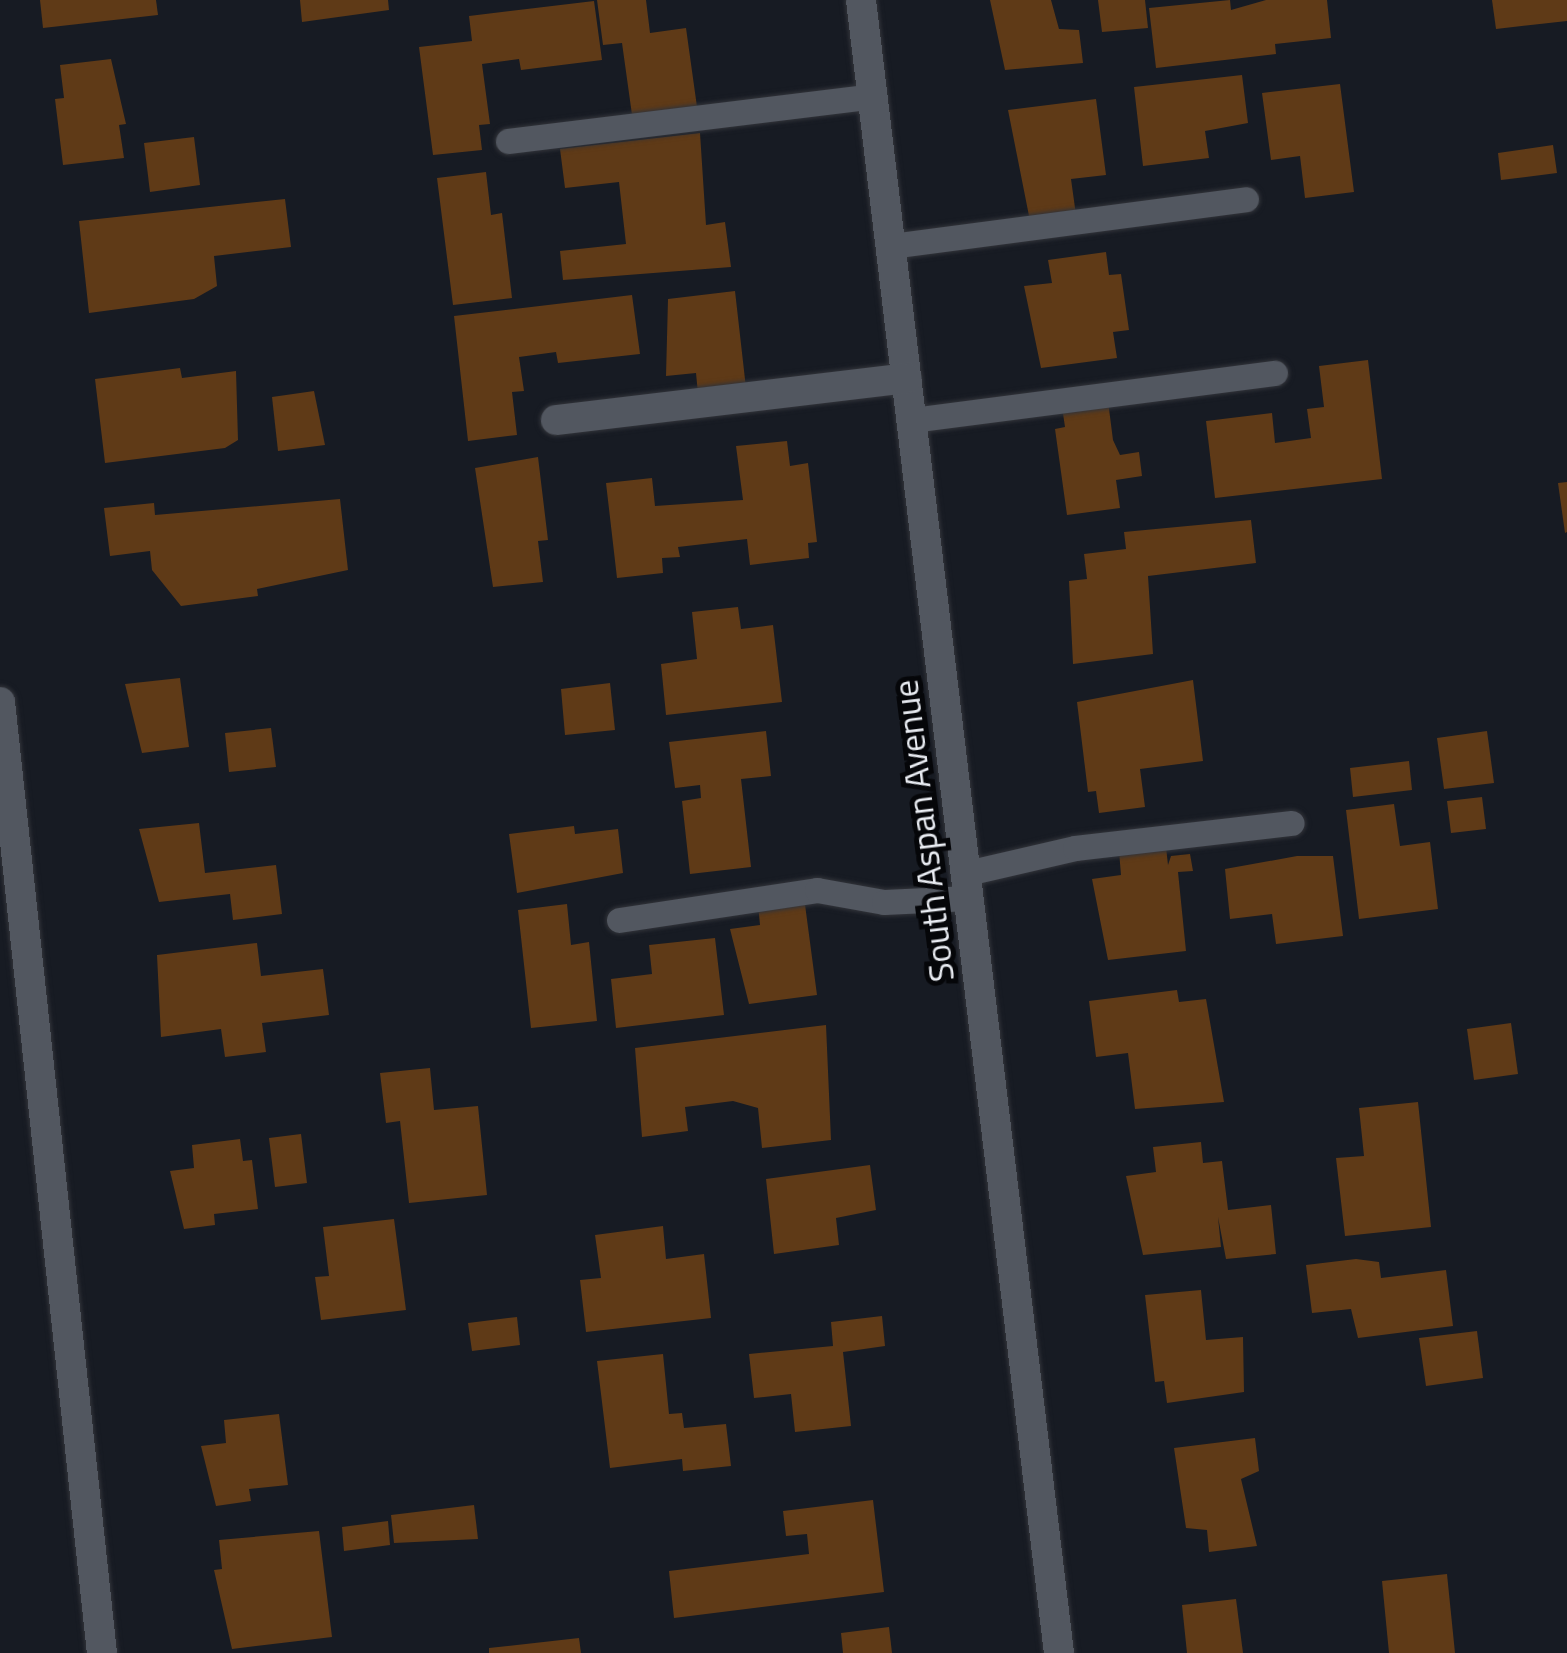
<!DOCTYPE html>
<style>
body{margin:0}
#map{position:relative;width:1567px;height:1653px;overflow:hidden;background:#171b23;font-family:"Titillium Web",sans-serif}
div>[style]{position:absolute}
.building>*{inset:0;background:#5f3a17}
.roads{filter:drop-shadow(0 0 2px #32343a) drop-shadow(0 0 2px #32343a)}
.lane>*{height:25px;margin:-12.5px;padding:0 12.5px;transform-origin:12.5px;border-radius:12.5px;background:#525760}
.street>*{height:30px;margin:-15px;padding:0 15px;transform-origin:15px;border-radius:15px;background:#525760}
span{translate:-50% -50%;white-space:nowrap;text-align:center;line-height:1.15;-webkit-text-stroke:10px #050609;paint-order:stroke}
.street-label{font-size:35px;color:#e9ecf2}
</style>
<div id="map">
<div class="building">
<i style="clip-path:polygon(40px 0,156px 0,158px 15px,43px 28px)"></i>
<i style="clip-path:polygon(300px 0,388px 0,389px 10px,302px 22px)"></i>
<i style="clip-path:polygon(597px 0,646px 0,650px 33px,686px 28px,698px 114px,633px 122px,622px 43px,603px 45px)"></i>
<i style="clip-path:polygon(990px 0,1051px 0,1059px 29px,1079px 30px,1083px 63px,1005px 70px)"></i>
<i style="clip-path:polygon(1098px 0,1145px 0,1148px 28px,1102px 32px)"></i>
<i style="clip-path:polygon(1230px 0,1231px 10px,1266px 0,1327px 0,1331px 38px,1275px 44px,1276px 54px,1156px 68px,1149px 8px)"></i>
<i style="clip-path:polygon(1492px 0,1567px 0,1567px 21px,1496px 29px)"></i>
<i style="clip-path:polygon(594px 1px,602px 60px,521px 70px,519px 59px,482px 64px,490px 124px,479px 125px,482px 150px,433px 155px,419px 47px,472px 41px,469px 16px)"></i>
<i style="clip-path:polygon(111px 59px,126px 124px,119px 125px,124px 158px,63px 165px,55px 99px,64px 98px,60px 65px)"></i>
<i style="clip-path:polygon(1242px 75px,1248px 123px,1205px 131px,1209px 158px,1143px 166px,1134px 87px)"></i>
<i style="clip-path:polygon(1340px 84px,1354px 192px,1305px 198px,1300px 156px,1271px 160px,1262px 93px)"></i>
<i style="clip-path:polygon(1096px 99px,1106px 175px,1071px 179px,1076px 215px,1030px 221px,1008px 110px)"></i>
<i style="clip-path:polygon(700px 133px,706px 225px,725px 222px,731px 267px,563px 280px,560px 251px,626px 244px,619px 182px,565px 188px,560px 149px)"></i>
<i style="clip-path:polygon(194px 137px,200px 185px,150px 192px,144px 143px)"></i>
<i style="clip-path:polygon(1553px 145px,1557px 173px,1501px 180px,1498px 153px)"></i>
<i style="clip-path:polygon(486px 172px,491px 215px,502px 213px,512px 298px,453px 305px,437px 178px)"></i>
<i style="clip-path:polygon(285px 199px,291px 247px,214px 256px,217px 286px,194px 299px,89px 313px,79px 221px)"></i>
<i style="clip-path:polygon(1106px 252px,1109px 275px,1121px 274px,1129px 330px,1113px 332px,1117px 358px,1041px 368px,1024px 286px,1052px 283px,1048px 260px)"></i>
<i style="clip-path:polygon(735px 291px,746px 388px,698px 394px,696px 373px,666px 376px,668px 299px)"></i>
<i style="clip-path:polygon(632px 295px,640px 354px,558px 363px,556px 352px,519px 357px,524px 391px,512px 392px,517px 435px,468px 441px,454px 316px)"></i>
<i style="clip-path:polygon(1368px 360px,1382px 479px,1215px 498px,1206px 421px,1272px 413px,1275px 443px,1311px 438px,1307px 409px,1324px 407px,1319px 366px)"></i>
<i style="clip-path:polygon(180px 368px,182px 378px,236px 371px,238px 440px,225px 448px,105px 463px,95px 379px)"></i>
<i style="clip-path:polygon(314px 391px,325px 445px,278px 451px,272px 397px)"></i>
<i style="clip-path:polygon(1108px 401px,1113px 440px,1120px 455px,1139px 452px,1142px 476px,1116px 480px,1120px 508px,1067px 515px,1055px 429px,1065px 427px,1062px 407px)"></i>
<i style="clip-path:polygon(787px 441px,790px 466px,808px 463px,817px 542px,808px 543px,809px 558px,750px 565px,747px 539px,678px 547px,680px 557px,662px 558px,663px 573px,617px 578px,606px 483px,652px 478px,655px 506px,743px 500px,736px 446px)"></i>
<i style="clip-path:polygon(538px 457px,548px 540px,538px 541px,543px 582px,493px 587px,475px 468px)"></i>
<i style="clip-path:polygon(1567px 482px,1567px 532px,1565px 533px,1558px 483px)"></i>
<i style="clip-path:polygon(340px 499px,348px 570px,257px 589px,258px 596px,181px 606px,152px 570px,150px 551px,110px 556px,104px 508px,154px 503px,155px 515px)"></i>
<i style="clip-path:polygon(1251px 520px,1256px 563px,1148px 576px,1153px 654px,1073px 664px,1069px 581px,1087px 579px,1084px 554px,1126px 549px,1124px 532px)"></i>
<i style="clip-path:polygon(738px 607px,741px 629px,773px 625px,782px 702px,666px 715px,661px 664px,697px 659px,692px 612px)"></i>
<i style="clip-path:polygon(180px 678px,189px 747px,142px 753px,125px 684px)"></i>
<i style="clip-path:polygon(1193px 680px,1203px 761px,1140px 769px,1145px 807px,1099px 813px,1096px 791px,1088px 792px,1077px 702px)"></i>
<i style="clip-path:polygon(610px 683px,615px 730px,565px 735px,561px 689px)"></i>
<i style="clip-path:polygon(271px 728px,276px 767px,229px 772px,225px 733px)"></i>
<i style="clip-path:polygon(766px 731px,771px 776px,741px 779px,751px 867px,690px 874px,682px 801px,701px 798px,700px 785px,675px 788px,669px 742px)"></i>
<i style="clip-path:polygon(1487px 731px,1494px 783px,1444px 789px,1437px 738px)"></i>
<i style="clip-path:polygon(1409px 761px,1412px 790px,1353px 797px,1350px 768px)"></i>
<i style="clip-path:polygon(1482px 797px,1486px 829px,1451px 833px,1447px 801px)"></i>
<i style="clip-path:polygon(1394px 804px,1400px 846px,1430px 842px,1438px 909px,1359px 919px,1346px 810px)"></i>
<i style="clip-path:polygon(199px 823px,205px 873px,276px 865px,282px 914px,233px 920px,230px 894px,159px 902px,139px 829px)"></i>
<i style="clip-path:polygon(574px 826px,575px 834px,618px 829px,623px 873px,517px 893px,509px 834px)"></i>
<i style="clip-path:polygon(1166px 847px,1168px 865px,1171px 856px,1190px 854px,1193px 871px,1178px 872px,1186px 951px,1108px 960px,1092px 879px,1121px 875px,1119px 851px)"></i>
<i style="clip-path:polygon(1297px 856px,1333px 856px,1343px 936px,1276px 944px,1272px 914px,1230px 919px,1225px 869px)"></i>
<i style="clip-path:polygon(804px 897px,817px 995px,749px 1004px,730px 929px,760px 925px,758px 904px)"></i>
<i style="clip-path:polygon(567px 904px,571px 945px,589px 942px,597px 1021px,531px 1028px,518px 910px)"></i>
<i style="clip-path:polygon(715px 938px,724px 1015px,616px 1028px,611px 979px,652px 974px,649px 945px)"></i>
<i style="clip-path:polygon(257px 943px,261px 976px,323px 969px,329px 1015px,262px 1023px,266px 1052px,225px 1057px,221px 1029px,161px 1037px,157px 955px)"></i>
<i style="clip-path:polygon(1177px 990px,1179px 1002px,1206px 999px,1224px 1102px,1135px 1109px,1128px 1053px,1096px 1057px,1089px 1001px)"></i>
<i style="clip-path:polygon(1511px 1023px,1518px 1074px,1474px 1080px,1467px 1029px)"></i>
<i style="clip-path:polygon(826px 1025px,831px 1140px,762px 1148px,758px 1108px,733px 1101px,685px 1107px,688px 1131px,642px 1137px,635px 1048px)"></i>
<i style="clip-path:polygon(430px 1068px,434px 1110px,478px 1106px,487px 1195px,409px 1203px,400px 1121px,386px 1123px,380px 1073px)"></i>
<i style="clip-path:polygon(1418px 1102px,1431px 1227px,1345px 1236px,1336px 1158px,1364px 1156px,1359px 1108px)"></i>
<i style="clip-path:polygon(301px 1134px,307px 1183px,275px 1187px,269px 1138px)"></i>
<i style="clip-path:polygon(240px 1139px,243px 1161px,252px 1160px,258px 1209px,214px 1214px,215px 1225px,184px 1229px,170px 1171px,194px 1168px,192px 1145px)"></i>
<i style="clip-path:polygon(1201px 1142px,1203px 1163px,1222px 1161px,1228px 1210px,1271px 1205px,1276px 1254px,1226px 1259px,1218px 1217px,1221px 1247px,1143px 1255px,1126px 1176px,1156px 1172px,1153px 1147px)"></i>
<i style="clip-path:polygon(870px 1165px,876px 1210px,836px 1218px,839px 1245px,774px 1254px,766px 1179px)"></i>
<i style="clip-path:polygon(394px 1219px,406px 1310px,321px 1320px,315px 1277px,329px 1276px,323px 1227px)"></i>
<i style="clip-path:polygon(663px 1226px,666px 1259px,704px 1254px,711px 1318px,586px 1332px,580px 1280px,601px 1278px,595px 1235px)"></i>
<i style="clip-path:polygon(1356px 1259px,1379px 1262px,1381px 1278px,1446px 1270px,1453px 1326px,1358px 1338px,1351px 1309px,1312px 1313px,1306px 1265px)"></i>
<i style="clip-path:polygon(1201px 1290px,1206px 1340px,1243px 1337px,1244px 1392px,1167px 1403px,1164px 1381px,1155px 1382px,1145px 1295px)"></i>
<i style="clip-path:polygon(882px 1316px,885px 1346px,843px 1352px,851px 1426px,795px 1432px,791px 1394px,754px 1398px,749px 1354px,833px 1346px,831px 1322px)"></i>
<i style="clip-path:polygon(517px 1317px,520px 1345px,472px 1351px,468px 1323px)"></i>
<i style="clip-path:polygon(1477px 1331px,1483px 1378px,1426px 1386px,1419px 1338px)"></i>
<i style="clip-path:polygon(663px 1354px,669px 1414px,682px 1413px,684px 1428px,726px 1424px,731px 1466px,683px 1471px,682px 1459px,610px 1468px,597px 1361px)"></i>
<i style="clip-path:polygon(279px 1414px,288px 1485px,249px 1489px,251px 1501px,216px 1506px,201px 1446px,226px 1443px,224px 1420px)"></i>
<i style="clip-path:polygon(1255px 1438px,1259px 1471px,1241px 1479px,1257px 1546px,1209px 1552px,1207px 1530px,1186px 1528px,1174px 1448px)"></i>
<i style="clip-path:polygon(873px 1500px,884px 1592px,674px 1618px,669px 1571px,809px 1554px,807px 1534px,786px 1536px,783px 1511px)"></i>
<i style="clip-path:polygon(474px 1505px,478px 1539px,394px 1543px,391px 1515px)"></i>
<i style="clip-path:polygon(388px 1521px,390px 1545px,344px 1551px,342px 1527px)"></i>
<i style="clip-path:polygon(319px 1531px,332px 1637px,232px 1649px,214px 1570px,222px 1569px,219px 1540px)"></i>
<i style="clip-path:polygon(1447px 1574px,1455px 1653px,1389px 1653px,1382px 1581px)"></i>
<i style="clip-path:polygon(1236px 1599px,1243px 1653px,1187px 1653px,1182px 1605px)"></i>
<i style="clip-path:polygon(889px 1627px,892px 1653px,843px 1653px,841px 1633px)"></i>
<i style="clip-path:polygon(579px 1638px,581px 1653px,489px 1653px,489px 1648px)"></i>
</div>
<div class="roads">
<div class="lane">
<i style="left:508px;top:141px;width:367px;rotate:-7deg"></i>
<i style="left:891px;top:246px;width:358px;rotate:-7.5deg"></i>
<i style="left:912px;top:420px;width:366px;rotate:-7.4deg"></i>
<i style="left:967px;top:873px;width:111px;rotate:-13deg"></i>
<i style="left:1075px;top:848px;width:218px;rotate:-6.6deg"></i>
<i style="left:619px;top:920px;width:200px;rotate:-8.6deg"></i>
<i style="left:817px;top:890px;width:68px;rotate:10.2deg"></i>
<i style="left:884px;top:902px;width:85px;rotate:-2.7deg"></i>
</div>
<div class="street">
<i style="left:861px;top:0;width:1665px;rotate:83.17deg"></i>
<i style="left:556px;top:420px;width:353px;rotate:-6.8deg"></i>
<i style="left:0;top:702px;width:956px;rotate:83.88deg"></i>
</div>
</div>
<div class="street-label">
<span style="left:923px;top:831px;rotate:-97deg">South Aspan Avenue</span>
</div>
</div>
